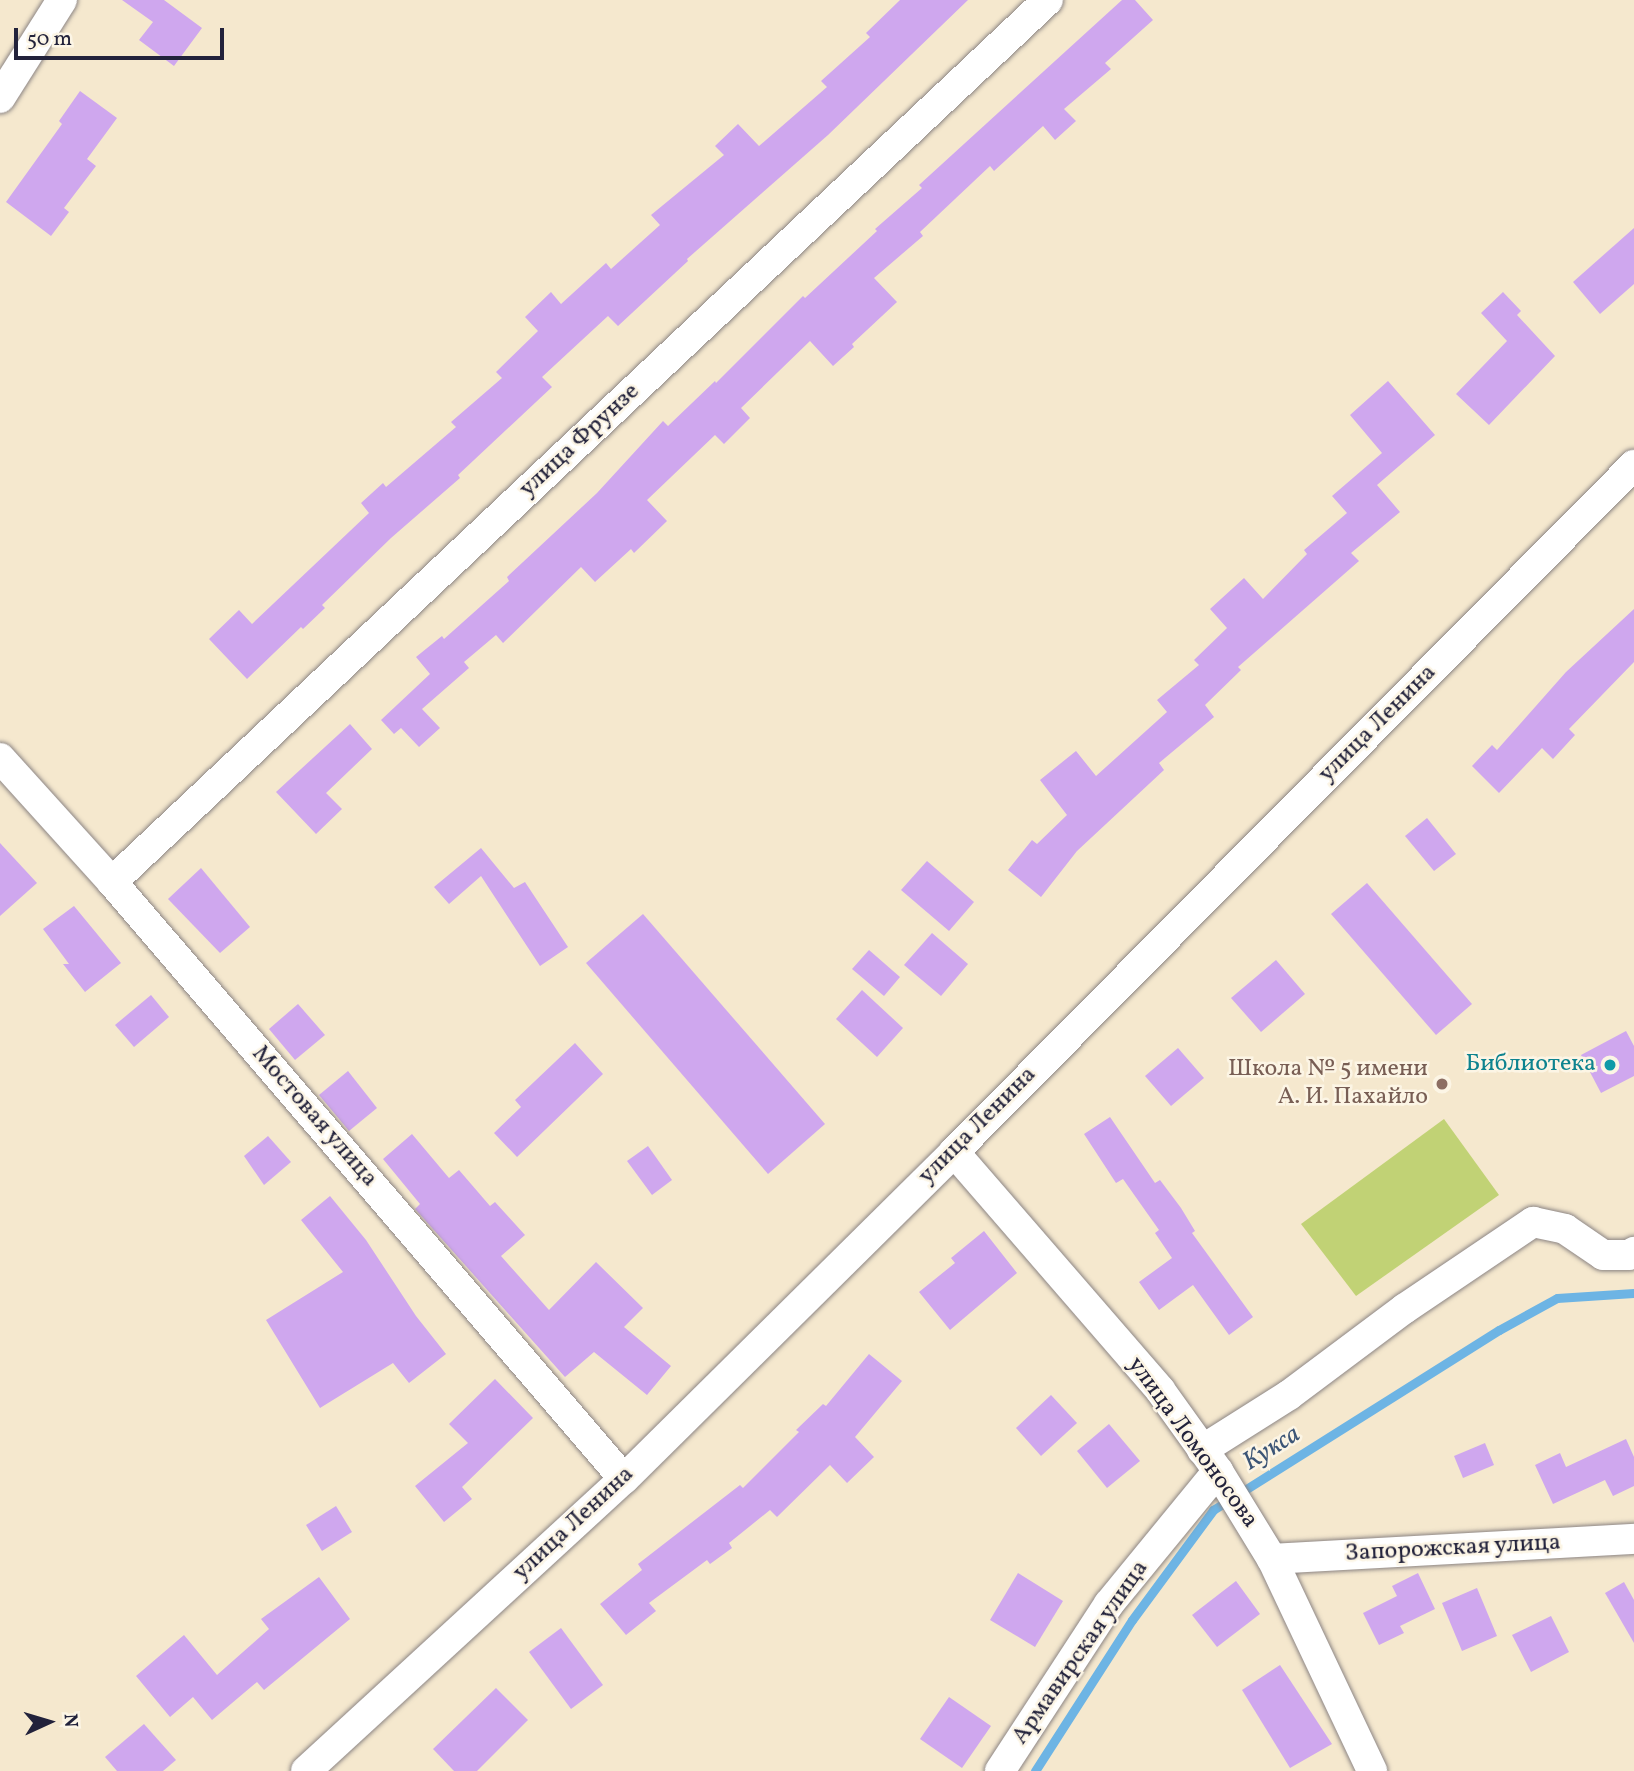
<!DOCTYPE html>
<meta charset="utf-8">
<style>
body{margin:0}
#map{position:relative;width:1634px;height:1771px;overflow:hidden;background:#f5e8ce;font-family:Vollkorn,serif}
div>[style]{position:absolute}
.green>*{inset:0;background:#c1d275}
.stream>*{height:9px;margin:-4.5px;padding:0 4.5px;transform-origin:4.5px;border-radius:4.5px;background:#6db4e4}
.building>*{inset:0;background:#cfa7ee}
.roads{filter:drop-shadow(0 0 2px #8c8584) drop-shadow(0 0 2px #8c8584)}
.minor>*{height:30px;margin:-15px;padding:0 15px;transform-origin:15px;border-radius:15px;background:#fff}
.dots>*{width:19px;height:19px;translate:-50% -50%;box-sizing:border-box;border:4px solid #fcf5e5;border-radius:50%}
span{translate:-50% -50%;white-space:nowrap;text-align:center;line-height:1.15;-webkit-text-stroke:5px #fcf5e5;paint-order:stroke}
.street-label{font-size:24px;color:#22223b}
.culture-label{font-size:24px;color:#0d838f}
.right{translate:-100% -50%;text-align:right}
.education-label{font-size:24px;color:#785e54}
.water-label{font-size:26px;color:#3c5576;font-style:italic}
.north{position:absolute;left:14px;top:1687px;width:70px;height:70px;-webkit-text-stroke:5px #fcf5e5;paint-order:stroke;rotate:86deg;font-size:19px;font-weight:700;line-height:28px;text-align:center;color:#22223b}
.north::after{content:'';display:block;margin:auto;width:24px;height:32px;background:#22223b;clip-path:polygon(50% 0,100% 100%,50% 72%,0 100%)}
.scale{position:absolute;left:14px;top:28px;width:210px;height:32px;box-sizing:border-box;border:4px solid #22223b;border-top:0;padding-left:9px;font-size:21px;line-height:24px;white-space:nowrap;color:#22223b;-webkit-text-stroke:5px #fcf5e5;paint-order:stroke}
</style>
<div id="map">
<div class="green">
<i style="clip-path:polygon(1444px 1119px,1499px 1195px,1356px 1296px,1301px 1224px)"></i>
</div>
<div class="stream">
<i style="left:1035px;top:1771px;width:179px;rotate:-57.3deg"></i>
<i style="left:1132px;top:1620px;width:137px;rotate:-53.6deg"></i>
<i style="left:1213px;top:1510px;width:338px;rotate:-32.2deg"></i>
<i style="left:1499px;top:1330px;width:66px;rotate:-28.9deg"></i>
<i style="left:1557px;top:1298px;width:77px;rotate:-3.7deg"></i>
</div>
<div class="building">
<i style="clip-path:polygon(122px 0,164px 0,202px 28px,174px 66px,139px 40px,153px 22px)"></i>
<i style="clip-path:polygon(900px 0,968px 0,828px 135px,687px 259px,688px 261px,618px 326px,608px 316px,542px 377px,552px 387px,458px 475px,460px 478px,391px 538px,322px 605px,325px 608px,303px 629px,301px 627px,247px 679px,209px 639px,239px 610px,252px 624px,369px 513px,361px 503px,383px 483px,386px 487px,456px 427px,451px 422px,502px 378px,496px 372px,538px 331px,525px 317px,551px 292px,561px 304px,606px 263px,611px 269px,660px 225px,651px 215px,724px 155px,715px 146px,738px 124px,759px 146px,827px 87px,821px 81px,870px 37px,866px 33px)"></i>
<i style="clip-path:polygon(1122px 0,1135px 0,1153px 20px,1105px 63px,1111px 69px,1064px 109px,1076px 121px,1055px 140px,1043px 126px,994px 171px,990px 166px,920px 232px,923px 236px,874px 278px,897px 302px,852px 344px,854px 347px,833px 366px,810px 341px,741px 408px,750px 418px,724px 444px,715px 435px,647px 500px,667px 521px,634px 553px,631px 549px,595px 582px,581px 567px,503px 643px,496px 635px,464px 662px,469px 668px,422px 709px,440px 728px,419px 747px,401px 728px,394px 734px,381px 720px,430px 674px,416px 657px,442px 636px,444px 639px,509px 581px,507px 577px,597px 493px,663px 421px,668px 426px,715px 381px,716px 383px,803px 296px,805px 298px,877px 231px,875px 229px,922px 188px,919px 185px)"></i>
<i style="clip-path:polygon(80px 91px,117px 118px,87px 159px,96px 166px,64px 208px,69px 212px,51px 236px,6px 202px,62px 124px,59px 121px)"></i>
<i style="clip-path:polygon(1634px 228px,1634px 284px,1600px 314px,1573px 282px)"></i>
<i style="clip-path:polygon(1503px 292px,1521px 311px,1517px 315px,1555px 356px,1489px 425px,1456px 394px,1507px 341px,1481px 313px)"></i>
<i style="clip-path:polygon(1388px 381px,1435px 435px,1377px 485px,1400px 512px,1351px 553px,1359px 561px,1238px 667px,1241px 670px,1205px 705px,1214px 717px,1159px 763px,1164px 770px,1077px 851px,1041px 897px,1008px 870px,1032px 840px,1037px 844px,1067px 815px,1040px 780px,1076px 751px,1096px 776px,1167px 712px,1157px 700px,1199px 665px,1194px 660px,1227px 628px,1210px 609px,1244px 578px,1263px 599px,1307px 554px,1304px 550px,1347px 513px,1332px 496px,1382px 453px,1350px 415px)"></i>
<i style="clip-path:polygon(1634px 609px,1634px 662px,1569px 729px,1575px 735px,1553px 759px,1542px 748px,1499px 793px,1472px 766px,1492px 745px,1497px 750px,1566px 672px)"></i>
<i style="clip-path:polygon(350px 724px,372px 749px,326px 793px,342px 809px,316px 834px,276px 792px)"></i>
<i style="clip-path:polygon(1427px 818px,1456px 854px,1434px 871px,1405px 836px)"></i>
<i style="clip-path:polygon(0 843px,37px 883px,0 916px)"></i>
<i style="clip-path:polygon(481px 848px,514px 888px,525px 882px,568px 947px,540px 966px,481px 876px,449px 904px,434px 887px)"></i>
<i style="clip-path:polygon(927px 861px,974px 902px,949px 931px,901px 890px)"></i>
<i style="clip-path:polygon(201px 868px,250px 927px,220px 953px,168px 899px)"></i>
<i style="clip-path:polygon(1367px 883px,1472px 1004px,1436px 1035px,1331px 914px)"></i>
<i style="clip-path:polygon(74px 906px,121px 963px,85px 992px,63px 964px,69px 964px,43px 929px)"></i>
<i style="clip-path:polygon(643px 914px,825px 1124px,768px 1174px,586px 963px)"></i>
<i style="clip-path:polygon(932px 933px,968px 964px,941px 996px,904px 965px)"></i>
<i style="clip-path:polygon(869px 950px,900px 977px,884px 996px,852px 969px)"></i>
<i style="clip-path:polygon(1276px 960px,1305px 994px,1261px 1032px,1231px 998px)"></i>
<i style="clip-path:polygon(862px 990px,903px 1028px,877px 1057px,836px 1019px)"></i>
<i style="clip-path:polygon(151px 995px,169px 1017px,134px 1047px,115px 1025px)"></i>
<i style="clip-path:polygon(298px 1004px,325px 1035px,295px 1060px,269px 1029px)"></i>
<i style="clip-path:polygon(1626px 1031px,1634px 1046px,1634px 1076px,1601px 1093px,1581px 1055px)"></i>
<i style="clip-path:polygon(575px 1043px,603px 1074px,517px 1157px,494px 1133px,521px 1107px,515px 1100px)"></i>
<i style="clip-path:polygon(1178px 1048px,1204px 1078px,1171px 1106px,1145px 1076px)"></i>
<i style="clip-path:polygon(348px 1071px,377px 1108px,349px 1131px,319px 1095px)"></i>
<i style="clip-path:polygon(1110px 1117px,1155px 1183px,1160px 1180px,1181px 1208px,1195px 1231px,1192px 1233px,1253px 1317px,1229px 1335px,1193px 1285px,1159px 1310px,1139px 1282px,1172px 1258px,1155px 1233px,1159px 1230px,1123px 1179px,1116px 1183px,1084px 1134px)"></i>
<i style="clip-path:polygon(412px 1134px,449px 1178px,459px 1170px,490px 1206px,495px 1202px,525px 1235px,501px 1256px,549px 1310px,596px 1262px,643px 1308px,624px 1327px,671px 1366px,647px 1395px,594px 1352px,565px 1377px,415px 1209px,420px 1204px,383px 1159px)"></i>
<i style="clip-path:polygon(268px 1136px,291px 1162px,264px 1185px,244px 1156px)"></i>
<i style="clip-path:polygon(648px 1146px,672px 1180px,652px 1195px,627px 1161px)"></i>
<i style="clip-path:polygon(330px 1196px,366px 1240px,416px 1316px,446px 1354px,409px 1383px,393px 1363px,320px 1408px,266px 1320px,343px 1272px,301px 1220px)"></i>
<i style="clip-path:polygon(984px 1231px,1017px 1273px,950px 1330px,919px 1292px,955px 1263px,951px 1258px)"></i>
<i style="clip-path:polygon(869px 1354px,902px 1381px,855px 1437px,874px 1457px,847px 1483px,830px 1465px,777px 1517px,770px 1510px,729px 1543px,732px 1548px,710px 1564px,707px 1560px,649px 1603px,656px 1611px,626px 1635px,600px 1604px,642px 1570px,638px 1564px,740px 1485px,743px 1488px,799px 1432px,796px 1430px,823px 1404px,826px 1406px)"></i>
<i style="clip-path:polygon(495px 1379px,533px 1418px,462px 1487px,472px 1499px,444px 1522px,415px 1486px,468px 1443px,449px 1424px)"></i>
<i style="clip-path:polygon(1051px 1395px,1077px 1423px,1041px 1456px,1016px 1428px)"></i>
<i style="clip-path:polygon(1109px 1424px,1140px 1461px,1107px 1488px,1077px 1451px)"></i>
<i style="clip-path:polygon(1626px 1439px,1634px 1457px,1634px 1486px,1613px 1496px,1605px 1480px,1553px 1504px,1535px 1465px,1560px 1453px,1566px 1467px)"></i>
<i style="clip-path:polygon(1485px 1443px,1494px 1465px,1463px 1478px,1454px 1456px)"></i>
<i style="clip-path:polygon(336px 1506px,352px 1532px,322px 1551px,306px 1525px)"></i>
<i style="clip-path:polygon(1018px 1573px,1063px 1601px,1035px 1647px,990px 1620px)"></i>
<i style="clip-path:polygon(1418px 1573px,1435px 1609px,1400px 1626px,1404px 1633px,1379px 1645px,1363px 1613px,1397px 1596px,1392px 1586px)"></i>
<i style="clip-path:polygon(319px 1577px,350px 1619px,264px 1690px,257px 1682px,212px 1720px,193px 1697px,170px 1717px,136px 1676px,184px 1635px,217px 1675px,269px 1629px,261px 1619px)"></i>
<i style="clip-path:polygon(1236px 1581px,1260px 1614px,1217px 1647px,1192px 1615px)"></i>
<i style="clip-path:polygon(1624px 1582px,1634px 1600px,1634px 1643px,1605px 1593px)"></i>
<i style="clip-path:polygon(1477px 1588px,1497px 1636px,1462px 1651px,1442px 1603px)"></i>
<i style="clip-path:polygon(1551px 1616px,1569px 1652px,1531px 1672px,1512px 1635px)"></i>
<i style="clip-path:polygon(561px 1628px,603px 1685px,571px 1709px,529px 1652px)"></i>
<i style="clip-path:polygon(1280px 1665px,1332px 1744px,1290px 1768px,1242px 1690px)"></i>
<i style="clip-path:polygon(496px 1688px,528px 1720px,477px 1771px,454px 1771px,433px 1749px)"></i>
<i style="clip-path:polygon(949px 1697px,991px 1726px,962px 1768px,920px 1739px)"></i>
<i style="clip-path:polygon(144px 1724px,176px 1760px,163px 1771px,117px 1771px,105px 1757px)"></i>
</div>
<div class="roads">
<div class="minor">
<i style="left:0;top:98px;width:116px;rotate:-57.7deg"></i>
<i style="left:0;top:758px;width:167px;rotate:47.9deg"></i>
<i style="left:112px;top:882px;width:786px;rotate:49.38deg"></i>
<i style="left:112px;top:882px;width:1286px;rotate:-43.3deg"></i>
<i style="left:954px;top:1152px;width:315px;rotate:49.1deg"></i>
<i style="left:1160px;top:1390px;width:100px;rotate:54.4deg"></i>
<i style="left:1218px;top:1471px;width:103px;rotate:58.5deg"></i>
<i style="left:1272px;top:1559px;width:234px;rotate:64.7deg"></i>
<i style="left:1202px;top:1450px;width:103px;rotate:-32.3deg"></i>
<i style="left:1289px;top:1395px;width:144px;rotate:-36.8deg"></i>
<i style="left:1404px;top:1309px;width:156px;rotate:-34deg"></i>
<i style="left:1533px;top:1222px;width:33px;rotate:12deg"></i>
<i style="left:1565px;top:1229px;width:46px;rotate:34.4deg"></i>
<i style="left:1603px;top:1255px;width:26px"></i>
<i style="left:1629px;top:1255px;width:6px;rotate:-31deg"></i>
<i style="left:1272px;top:1559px;width:363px;rotate:-3.2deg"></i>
<i style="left:306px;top:1771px;width:432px;rotate:-42.6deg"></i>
<i style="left:624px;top:1479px;width:465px;rotate:-44.7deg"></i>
<i style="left:954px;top:1152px;width:967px;rotate:-45.29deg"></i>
<i style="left:1000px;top:1771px;width:199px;rotate:-56.9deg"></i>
<i style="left:1109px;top:1604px;width:172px;rotate:-50.7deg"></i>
</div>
</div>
<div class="dots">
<i style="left:1610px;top:1065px;background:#0f9aa8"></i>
<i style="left:1442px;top:1084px;background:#8d6e63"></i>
</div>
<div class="street-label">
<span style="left:580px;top:441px;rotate:-43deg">улица Фрунзе</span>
<span style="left:1378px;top:724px;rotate:-45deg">улица Ленина</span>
<span style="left:314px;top:1117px;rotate:49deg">Мостовая улица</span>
<span style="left:978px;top:1126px;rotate:-45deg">улица Ленина</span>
<span style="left:1192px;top:1443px;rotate:54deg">улица Ломоносова</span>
<span style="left:574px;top:1524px;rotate:-43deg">улица Ленина</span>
<span style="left:1453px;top:1549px;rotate:-3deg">Запорожская улица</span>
<span style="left:1081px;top:1653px;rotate:-55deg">Армавирская улица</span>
</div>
<div class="culture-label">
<span class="right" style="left:1596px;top:1065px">Библиотека</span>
</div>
<div class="education-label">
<span class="right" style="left:1428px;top:1084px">Школа № 5 имени<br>А. И. Пахайло</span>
</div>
<div class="water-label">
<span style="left:1272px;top:1449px;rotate:-32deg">Кукса</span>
</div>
<div class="north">N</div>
<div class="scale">50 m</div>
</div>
